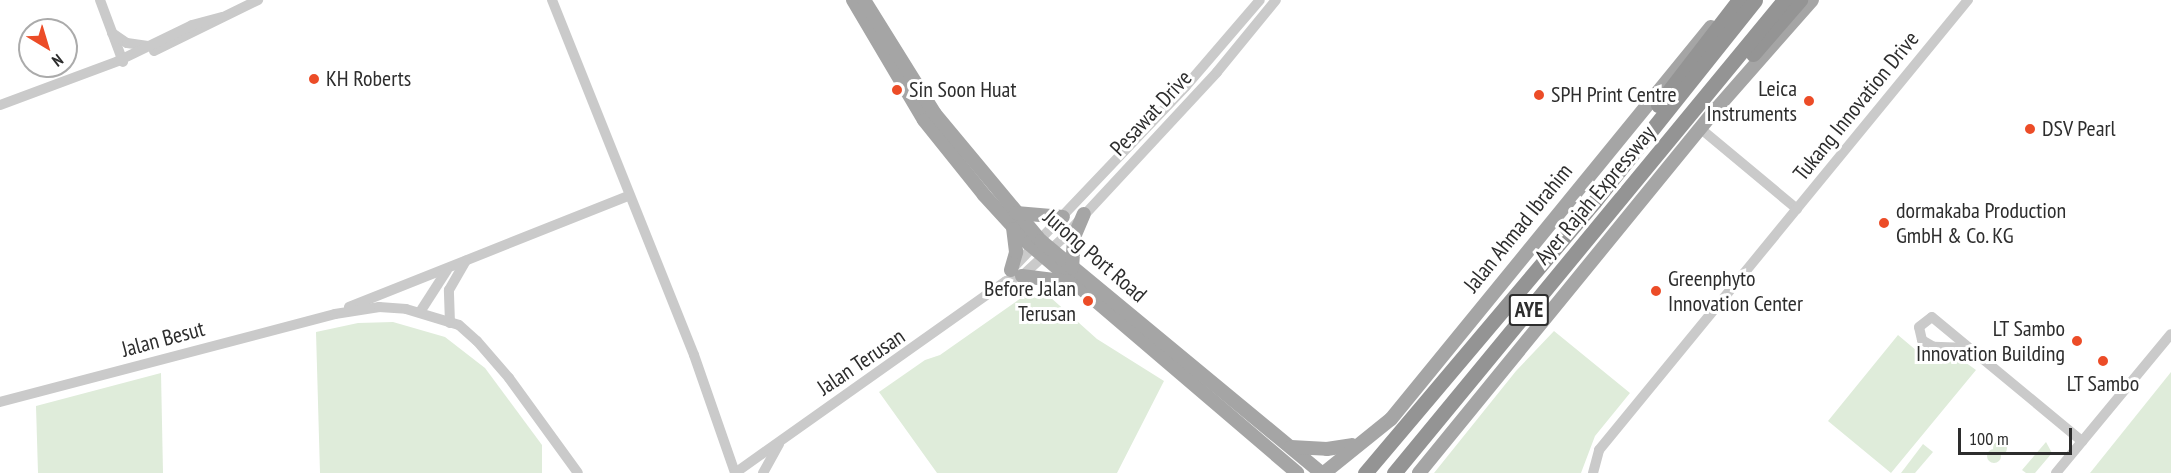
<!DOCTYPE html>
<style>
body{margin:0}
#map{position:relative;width:2171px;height:473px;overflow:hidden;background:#fff;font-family:"PT Sans Narrow",sans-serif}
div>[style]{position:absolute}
.green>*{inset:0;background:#dfecda}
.round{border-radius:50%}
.minor>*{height:10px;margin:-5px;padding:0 5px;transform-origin:5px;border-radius:5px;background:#cacaca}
.major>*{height:14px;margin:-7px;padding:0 7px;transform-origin:7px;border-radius:7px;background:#a5a5a5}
.highway>*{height:15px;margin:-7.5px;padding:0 7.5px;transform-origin:7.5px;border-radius:7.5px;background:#949494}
.dots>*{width:16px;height:16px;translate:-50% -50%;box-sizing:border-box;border:3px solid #fff;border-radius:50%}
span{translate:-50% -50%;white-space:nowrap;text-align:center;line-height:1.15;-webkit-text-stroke:6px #fff;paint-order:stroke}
.shield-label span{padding:2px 4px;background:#fff;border:2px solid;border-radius:4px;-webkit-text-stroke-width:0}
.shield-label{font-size:21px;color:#2d2d2d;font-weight:700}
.poi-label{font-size:22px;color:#2d2d2d}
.left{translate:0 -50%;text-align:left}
.right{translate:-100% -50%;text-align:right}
.street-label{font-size:22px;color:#2d2d2d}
.north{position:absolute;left:18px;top:18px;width:60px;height:60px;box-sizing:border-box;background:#fff;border:2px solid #ababab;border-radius:50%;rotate:142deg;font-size:16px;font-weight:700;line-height:24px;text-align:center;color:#2d2d2d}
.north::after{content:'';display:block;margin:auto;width:21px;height:27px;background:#ec4c27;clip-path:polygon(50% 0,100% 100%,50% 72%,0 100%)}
.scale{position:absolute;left:1958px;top:428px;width:114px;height:27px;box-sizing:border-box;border:3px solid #2d2d2d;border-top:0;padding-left:8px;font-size:18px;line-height:21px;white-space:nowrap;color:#2d2d2d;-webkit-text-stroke:4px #fff;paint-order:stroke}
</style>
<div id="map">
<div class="green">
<i style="clip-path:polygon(1037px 294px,1050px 297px,1097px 339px,1164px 381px,1117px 473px,937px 473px,879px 392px,925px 360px,940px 355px,1024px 296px)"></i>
<i style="clip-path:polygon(393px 322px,445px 337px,485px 368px,542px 445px,542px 473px,320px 473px,316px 332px,358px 323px)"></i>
<i style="clip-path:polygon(1554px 331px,1630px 393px,1595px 436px,1581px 473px,1434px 473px,1516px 371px)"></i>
<i style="clip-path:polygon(1898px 335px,1930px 362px,1958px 357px,1976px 370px,1891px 473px,1828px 421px)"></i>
<i style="clip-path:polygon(2171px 372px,2171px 473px,2090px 473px)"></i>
<i style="clip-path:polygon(161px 373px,163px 473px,38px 473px,36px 406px)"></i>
<i class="round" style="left:1993px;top:441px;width:14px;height:14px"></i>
<i style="clip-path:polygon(2046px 442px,2052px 453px,2035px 473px,2026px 473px,2022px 470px)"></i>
<i style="clip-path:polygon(1923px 444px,1933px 452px,1915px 473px,1901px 473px)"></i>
<i class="round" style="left:1987px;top:449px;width:14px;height:14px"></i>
</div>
<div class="minor">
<i style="left:100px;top:0;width:66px;rotate:69.6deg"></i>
<i style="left:552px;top:0;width:382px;rotate:68.2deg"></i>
<i style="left:694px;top:355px;width:125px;rotate:70.8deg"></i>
<i style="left:112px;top:33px;width:18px;rotate:34deg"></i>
<i style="left:127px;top:43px;width:21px;rotate:8deg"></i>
<i style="left:154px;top:51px;width:116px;rotate:-26.1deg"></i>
<i style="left:0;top:105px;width:126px;rotate:-20.4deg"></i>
<i style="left:118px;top:61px;width:82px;rotate:-25.9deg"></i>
<i style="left:192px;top:25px;width:31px;rotate:-15deg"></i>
<i style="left:1701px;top:129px;width:125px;rotate:39.8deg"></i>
<i style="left:1011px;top:270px;width:254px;rotate:-46.4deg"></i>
<i style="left:1186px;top:86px;width:113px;rotate:-49.3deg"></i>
<i style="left:349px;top:307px;width:302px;rotate:-21.7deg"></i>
<i style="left:420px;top:312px;width:50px;rotate:-57.3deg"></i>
<i style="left:450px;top:323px;width:33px;rotate:-92deg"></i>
<i style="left:449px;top:290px;width:34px;rotate:-60deg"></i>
<i style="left:1969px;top:348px;width:35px;rotate:-178deg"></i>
<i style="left:1934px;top:347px;width:14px;rotate:-150deg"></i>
<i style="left:1922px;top:340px;width:13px;rotate:-103deg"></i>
<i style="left:1919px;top:327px;width:16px;rotate:-38deg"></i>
<i style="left:1932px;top:317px;width:195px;rotate:39.6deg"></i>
<i style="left:0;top:402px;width:346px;rotate:-14.7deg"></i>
<i style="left:335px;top:314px;width:45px;rotate:-9deg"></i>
<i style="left:379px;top:307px;width:27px;rotate:4deg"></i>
<i style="left:406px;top:309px;width:55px;rotate:16.8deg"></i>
<i style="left:459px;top:325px;width:24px;rotate:42deg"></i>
<i style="left:477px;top:341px;width:49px;rotate:49.1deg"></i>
<i style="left:509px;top:378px;width:117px;rotate:54deg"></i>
<i style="left:735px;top:473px;width:332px;rotate:-35.3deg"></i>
<i style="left:1006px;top:281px;width:17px;rotate:-17deg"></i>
<i style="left:1022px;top:276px;width:54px;rotate:-42.8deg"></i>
<i style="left:1062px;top:239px;width:228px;rotate:-47.1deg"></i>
<i style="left:1217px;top:72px;width:93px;rotate:-50.7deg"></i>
<i style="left:763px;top:473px;width:33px;rotate:-61deg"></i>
<i style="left:1593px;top:473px;width:24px;rotate:-75deg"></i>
<i style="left:1599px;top:450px;width:582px;rotate:-50.65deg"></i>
<i style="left:2056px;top:473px;width:180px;rotate:-50.4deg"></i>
</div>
<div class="major">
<i style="left:853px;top:0;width:139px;rotate:59.4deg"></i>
<i style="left:924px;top:120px;width:96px;rotate:51.3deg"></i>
<i style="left:984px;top:195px;width:65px;rotate:47.5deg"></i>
<i style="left:1028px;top:243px;width:354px;rotate:40.5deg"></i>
<i style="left:864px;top:0;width:134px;rotate:58.1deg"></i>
<i style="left:935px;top:114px;width:165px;rotate:50.2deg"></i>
<i style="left:1041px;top:241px;width:364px;rotate:39.6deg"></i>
<i style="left:1016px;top:213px;width:47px;rotate:4.9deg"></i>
<i style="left:1072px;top:268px;width:31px;rotate:-86deg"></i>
<i style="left:1074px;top:237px;width:25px;rotate:-67deg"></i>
<i style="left:1011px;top:270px;width:19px;rotate:-74deg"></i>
<i style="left:1016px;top:252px;width:23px;rotate:-97deg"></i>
<i style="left:1022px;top:276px;width:48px;rotate:7.1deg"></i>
<i style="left:1291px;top:447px;width:36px;rotate:3deg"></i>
<i style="left:1327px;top:449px;width:25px;rotate:-9deg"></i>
<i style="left:1324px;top:473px;width:86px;rotate:-38.9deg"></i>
<i style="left:1391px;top:419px;width:506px;rotate:-50.77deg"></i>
<i style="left:1419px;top:473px;width:462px;rotate:-50.8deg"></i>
<i style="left:1711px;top:115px;width:153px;rotate:-48.7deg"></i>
</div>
<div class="highway">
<i style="left:1753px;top:54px;width:72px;rotate:-49deg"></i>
<i style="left:1658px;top:105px;width:133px;rotate:-52.4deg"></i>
<i style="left:1365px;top:473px;width:355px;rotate:-49.8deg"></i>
<i style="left:1594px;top:202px;width:258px;rotate:-51.4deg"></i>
<i style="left:1394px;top:473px;width:613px;rotate:-50.49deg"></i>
</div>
<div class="dots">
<i style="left:314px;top:79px;background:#ec4c27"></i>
<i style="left:897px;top:90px;background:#ec4c27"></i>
<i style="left:1539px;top:95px;background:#ec4c27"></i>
<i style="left:1809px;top:101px;background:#ec4c27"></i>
<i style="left:2030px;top:129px;background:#ec4c27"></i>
<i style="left:1884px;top:223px;background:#ec4c27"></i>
<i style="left:1656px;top:291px;background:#ec4c27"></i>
<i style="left:1088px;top:301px;background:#ec4c27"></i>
<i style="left:2077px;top:341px;background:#ec4c27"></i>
<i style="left:2103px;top:361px;background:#ec4c27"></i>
</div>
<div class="shield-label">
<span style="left:1529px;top:310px">AYE</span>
</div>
<div class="poi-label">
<span class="left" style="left:326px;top:79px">KH Roberts</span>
<span class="right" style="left:1797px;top:101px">Leica<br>Instruments</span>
<span class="left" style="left:909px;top:90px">Sin Soon Huat</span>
<span class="left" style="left:1551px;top:95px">SPH Print Centre</span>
<span class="left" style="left:2042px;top:129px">DSV Pearl</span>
<span class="left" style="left:1896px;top:223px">dormakaba Production<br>GmbH &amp; Co. KG</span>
<span class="left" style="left:1668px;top:291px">Greenphyto<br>Innovation Center</span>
<span class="right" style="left:1076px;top:301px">Before Jalan<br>Terusan</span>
<span class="right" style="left:2065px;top:341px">LT Sambo<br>Innovation Building</span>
<span style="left:2103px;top:384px">LT Sambo</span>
</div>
<div class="street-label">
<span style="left:1856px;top:106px;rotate:-51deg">Tukang Innovation Drive</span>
<span style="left:1151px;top:113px;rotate:-47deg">Pesawat Drive</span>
<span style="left:1595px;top:195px;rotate:-50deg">Ayer Rajah Expressway</span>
<span style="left:1518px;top:228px;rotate:-51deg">Jalan Ahmad Ibrahim</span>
<span style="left:1095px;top:256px;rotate:41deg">Jurong Port Road</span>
<span style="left:163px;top:339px;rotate:-15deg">Jalan Besut</span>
<span style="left:861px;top:362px;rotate:-34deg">Jalan Terusan</span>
</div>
<div class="north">N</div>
<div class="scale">100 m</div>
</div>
